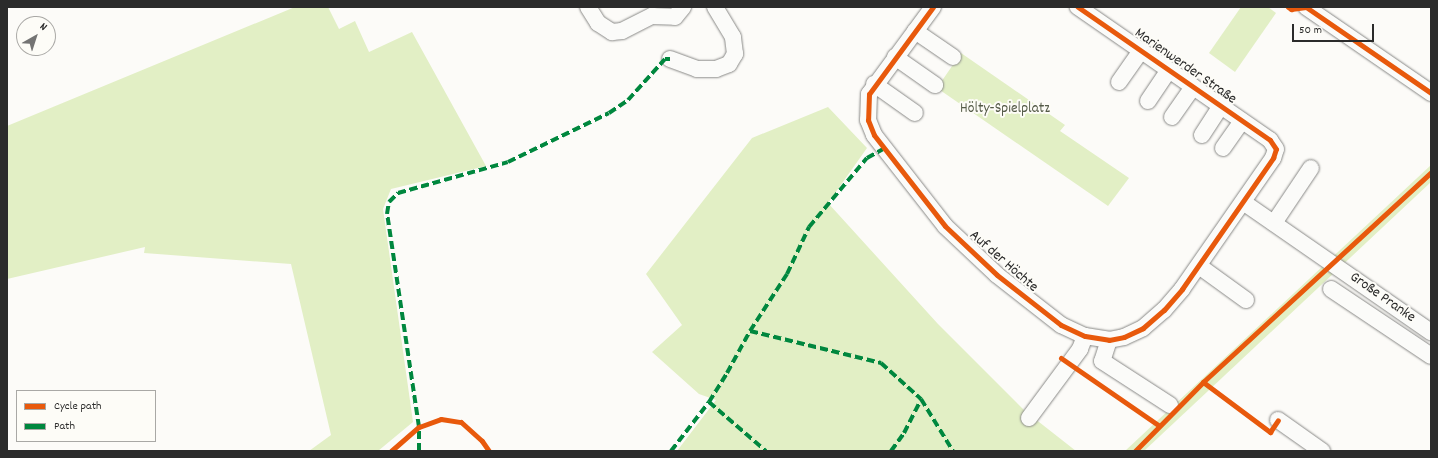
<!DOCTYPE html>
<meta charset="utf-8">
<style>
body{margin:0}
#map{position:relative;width:1438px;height:458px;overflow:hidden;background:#fcfbf8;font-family:Dekko,sans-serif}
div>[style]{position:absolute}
.green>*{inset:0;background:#e2efc5}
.roads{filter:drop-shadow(0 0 1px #898987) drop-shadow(0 0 1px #898987)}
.minor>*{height:16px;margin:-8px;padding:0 8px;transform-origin:8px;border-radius:8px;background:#fbfbf9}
.quiet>*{height:4px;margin-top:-2px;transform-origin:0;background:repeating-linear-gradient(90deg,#00873e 0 8px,transparent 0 12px)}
.cycleway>*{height:5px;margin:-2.5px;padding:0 2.5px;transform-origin:2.5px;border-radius:2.5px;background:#e8590c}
span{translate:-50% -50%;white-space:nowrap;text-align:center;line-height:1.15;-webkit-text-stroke:4px #fdfcf7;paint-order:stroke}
.street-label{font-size:15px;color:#2b2b2b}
.park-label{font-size:15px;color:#545a47}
.frame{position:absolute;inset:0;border:8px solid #2b2b2b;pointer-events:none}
.legend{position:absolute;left:16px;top:390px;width:140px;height:52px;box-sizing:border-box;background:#fdfcf7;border:1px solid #a9a8a5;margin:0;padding:5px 7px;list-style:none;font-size:12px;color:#2b2b2b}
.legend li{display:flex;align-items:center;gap:8px;height:20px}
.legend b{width:20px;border:1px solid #a9a8a5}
.north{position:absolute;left:16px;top:16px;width:40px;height:40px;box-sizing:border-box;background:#fdfcf7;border:1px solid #a9a8a5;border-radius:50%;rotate:39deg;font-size:11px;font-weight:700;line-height:16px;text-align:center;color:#2b2b2b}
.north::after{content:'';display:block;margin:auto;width:14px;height:18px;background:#747473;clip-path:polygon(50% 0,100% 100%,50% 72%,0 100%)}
.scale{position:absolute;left:1292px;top:24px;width:82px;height:18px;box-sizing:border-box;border:2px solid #2b2b2b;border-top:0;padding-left:5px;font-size:12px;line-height:14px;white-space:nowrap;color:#2b2b2b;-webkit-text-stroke:3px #fdfcf7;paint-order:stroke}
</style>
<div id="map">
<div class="green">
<i style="clip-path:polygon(295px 7px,328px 7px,339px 29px,355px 21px,369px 52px,412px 32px,486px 166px,391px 189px,383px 209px,413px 422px,378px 451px,309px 451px,331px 435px,291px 264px,144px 253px,145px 247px,7px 279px,7px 126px)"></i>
<i style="clip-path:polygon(1241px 7px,1268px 7px,1276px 13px,1235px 72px,1209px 53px)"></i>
<i style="clip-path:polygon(961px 53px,1065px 125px,1060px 131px,1129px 178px,1108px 206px,937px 88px)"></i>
<i style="clip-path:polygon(828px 107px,867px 148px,828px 203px,938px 324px,1025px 411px,1076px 451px,677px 451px,716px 400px,699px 394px,652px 352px,682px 325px,646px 274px,752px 138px)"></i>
<i style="clip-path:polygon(1431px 165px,1431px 182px,1144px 451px,1125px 451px)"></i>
</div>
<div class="roads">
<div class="minor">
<i style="left:588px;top:7px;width:19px;rotate:58deg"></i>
<i style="left:598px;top:23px;width:17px;rotate:33deg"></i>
<i style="left:612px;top:32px;width:10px;rotate:-6deg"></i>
<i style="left:622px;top:31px;width:34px;rotate:-27deg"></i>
<i style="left:652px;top:16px;width:23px;rotate:2deg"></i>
<i style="left:675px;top:17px;width:13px;rotate:-51deg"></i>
<i style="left:933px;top:7px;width:108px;rotate:126.3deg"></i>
<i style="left:869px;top:94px;width:26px;rotate:92deg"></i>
<i style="left:868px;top:120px;width:16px;rotate:68deg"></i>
<i style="left:874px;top:135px;width:115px;rotate:52deg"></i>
<i style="left:945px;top:226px;width:71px;rotate:43.3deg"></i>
<i style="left:997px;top:275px;width:81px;rotate:38deg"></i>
<i style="left:1061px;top:325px;width:26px;rotate:25deg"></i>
<i style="left:1085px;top:336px;width:24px;rotate:9deg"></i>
<i style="left:1109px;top:340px;width:15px;rotate:-11deg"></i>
<i style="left:1124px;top:337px;width:21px;rotate:-25deg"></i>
<i style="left:1143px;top:328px;width:28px;rotate:-41deg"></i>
<i style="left:1164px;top:310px;width:28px;rotate:-49deg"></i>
<i style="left:1182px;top:289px;width:160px;rotate:-55.2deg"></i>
<i style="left:1273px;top:158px;width:9px;rotate:-72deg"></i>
<i style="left:1276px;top:149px;width:11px;rotate:-124deg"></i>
<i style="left:1270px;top:140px;width:234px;rotate:-145.3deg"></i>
<i style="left:1306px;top:7px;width:152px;rotate:34.5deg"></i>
<i style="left:915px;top:31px;width:46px;rotate:34.4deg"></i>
<i style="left:895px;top:57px;width:49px;rotate:35deg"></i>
<i style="left:670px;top:59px;width:29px;rotate:20deg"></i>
<i style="left:697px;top:69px;width:19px"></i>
<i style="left:716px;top:69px;width:14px;rotate:-21deg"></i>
<i style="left:729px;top:64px;width:12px;rotate:-59deg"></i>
<i style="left:735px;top:54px;width:17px;rotate:-97deg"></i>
<i style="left:733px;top:37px;width:35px;rotate:-121deg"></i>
<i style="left:1119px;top:82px;width:39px;rotate:-55deg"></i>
<i style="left:874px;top:84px;width:50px;rotate:35.3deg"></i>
<i style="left:1148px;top:101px;width:37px;rotate:-56deg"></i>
<i style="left:1172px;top:117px;width:37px;rotate:-55deg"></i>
<i style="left:1202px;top:135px;width:35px;rotate:-57deg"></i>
<i style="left:1223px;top:148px;width:33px;rotate:-55deg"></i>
<i style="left:1243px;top:202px;width:229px;rotate:34.7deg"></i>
<i style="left:1274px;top:223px;width:66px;rotate:-56.1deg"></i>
<i style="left:1199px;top:266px;width:58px;rotate:35.9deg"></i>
<i style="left:1331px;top:289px;width:120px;rotate:33.8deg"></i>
<i style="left:1109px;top:340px;width:22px;rotate:108deg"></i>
<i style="left:1102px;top:361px;width:81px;rotate:32.9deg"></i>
<i style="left:1029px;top:418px;width:86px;rotate:-53.5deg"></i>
<i style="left:1080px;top:349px;width:14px;rotate:-69deg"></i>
<i style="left:1278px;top:420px;width:54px;rotate:35.2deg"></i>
</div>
</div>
<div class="quiet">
<i style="left:750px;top:331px;width:135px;rotate:13.7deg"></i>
<i style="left:881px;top:363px;width:54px;rotate:42deg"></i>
<i style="left:921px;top:399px;width:61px;rotate:58.4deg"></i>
<i style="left:709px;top:402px;width:75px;rotate:40.7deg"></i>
<i style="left:419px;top:451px;width:24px;rotate:-90deg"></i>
<i style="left:419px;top:427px;width:215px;rotate:-98.5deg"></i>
<i style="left:387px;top:214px;width:12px;rotate:-81deg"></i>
<i style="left:389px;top:202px;width:13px;rotate:-45deg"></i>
<i style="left:398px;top:193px;width:114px;rotate:-15.7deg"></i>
<i style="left:508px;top:162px;width:112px;rotate:-25.9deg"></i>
<i style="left:609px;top:113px;width:23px;rotate:-34deg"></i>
<i style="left:628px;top:100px;width:55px;rotate:-47.9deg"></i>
<i style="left:665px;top:59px;width:5px"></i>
<i style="left:671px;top:451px;width:62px;rotate:-52.2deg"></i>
<i style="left:709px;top:402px;width:34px;rotate:-58deg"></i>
<i style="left:727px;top:373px;width:48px;rotate:-61.3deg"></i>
<i style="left:750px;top:331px;width:68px;rotate:-57deg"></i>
<i style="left:787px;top:274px;width:52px;rotate:-64.9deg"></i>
<i style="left:809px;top:227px;width:90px;rotate:-50deg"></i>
<i style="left:867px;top:158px;width:18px;rotate:-29deg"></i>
<i style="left:891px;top:451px;width:22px;rotate:-54deg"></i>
<i style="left:904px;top:433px;width:38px;rotate:-63deg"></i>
</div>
<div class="cycleway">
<i style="left:933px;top:7px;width:108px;rotate:126.3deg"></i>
<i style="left:869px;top:94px;width:26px;rotate:92deg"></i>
<i style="left:868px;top:120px;width:16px;rotate:68deg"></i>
<i style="left:874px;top:135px;width:115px;rotate:52deg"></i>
<i style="left:945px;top:226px;width:71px;rotate:43.3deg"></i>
<i style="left:997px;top:275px;width:81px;rotate:38deg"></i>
<i style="left:1061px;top:325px;width:26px;rotate:25deg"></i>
<i style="left:1085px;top:336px;width:24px;rotate:9deg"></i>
<i style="left:1109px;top:340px;width:15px;rotate:-11deg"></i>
<i style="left:1124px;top:337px;width:21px;rotate:-25deg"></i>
<i style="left:1143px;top:328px;width:28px;rotate:-41deg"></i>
<i style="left:1164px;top:310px;width:28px;rotate:-49deg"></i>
<i style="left:1182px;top:289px;width:160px;rotate:-55.2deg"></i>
<i style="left:1273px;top:158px;width:9px;rotate:-72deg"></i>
<i style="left:1276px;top:149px;width:11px;rotate:-124deg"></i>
<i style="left:1270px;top:140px;width:234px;rotate:-145.3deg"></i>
<i style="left:1288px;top:7px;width:4px;rotate:34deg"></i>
<i style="left:1291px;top:9px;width:15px;rotate:-8deg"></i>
<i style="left:1306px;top:7px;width:152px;rotate:34.5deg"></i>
<i style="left:1061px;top:358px;width:118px;rotate:34.6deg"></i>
<i style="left:1203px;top:382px;width:84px;rotate:36.7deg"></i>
<i style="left:1270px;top:432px;width:14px;rotate:-56deg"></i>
<i style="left:391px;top:451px;width:37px;rotate:-41deg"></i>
<i style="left:419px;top:427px;width:23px;rotate:-20deg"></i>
<i style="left:441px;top:419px;width:20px;rotate:9deg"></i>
<i style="left:461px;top:422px;width:28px;rotate:42deg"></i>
<i style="left:482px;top:441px;width:12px;rotate:55deg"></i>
<i style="left:1135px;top:451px;width:97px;rotate:-45.4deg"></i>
<i style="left:1203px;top:382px;width:310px;rotate:-42.6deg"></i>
</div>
<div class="street-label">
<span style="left:1185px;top:67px;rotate:35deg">Marienwerder Straße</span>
<span style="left:1003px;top:262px;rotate:41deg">Auf der Höchte</span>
<span style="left:1382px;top:298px;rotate:35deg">Große Pranke</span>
</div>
<div class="park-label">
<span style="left:1005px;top:110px">Hölty-Spielplatz</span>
</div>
<div class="frame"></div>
<ul class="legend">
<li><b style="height:5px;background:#e8590c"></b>Cycle path</li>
<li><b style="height:5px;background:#00873e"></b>Path</li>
</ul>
<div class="north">N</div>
<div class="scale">50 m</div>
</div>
